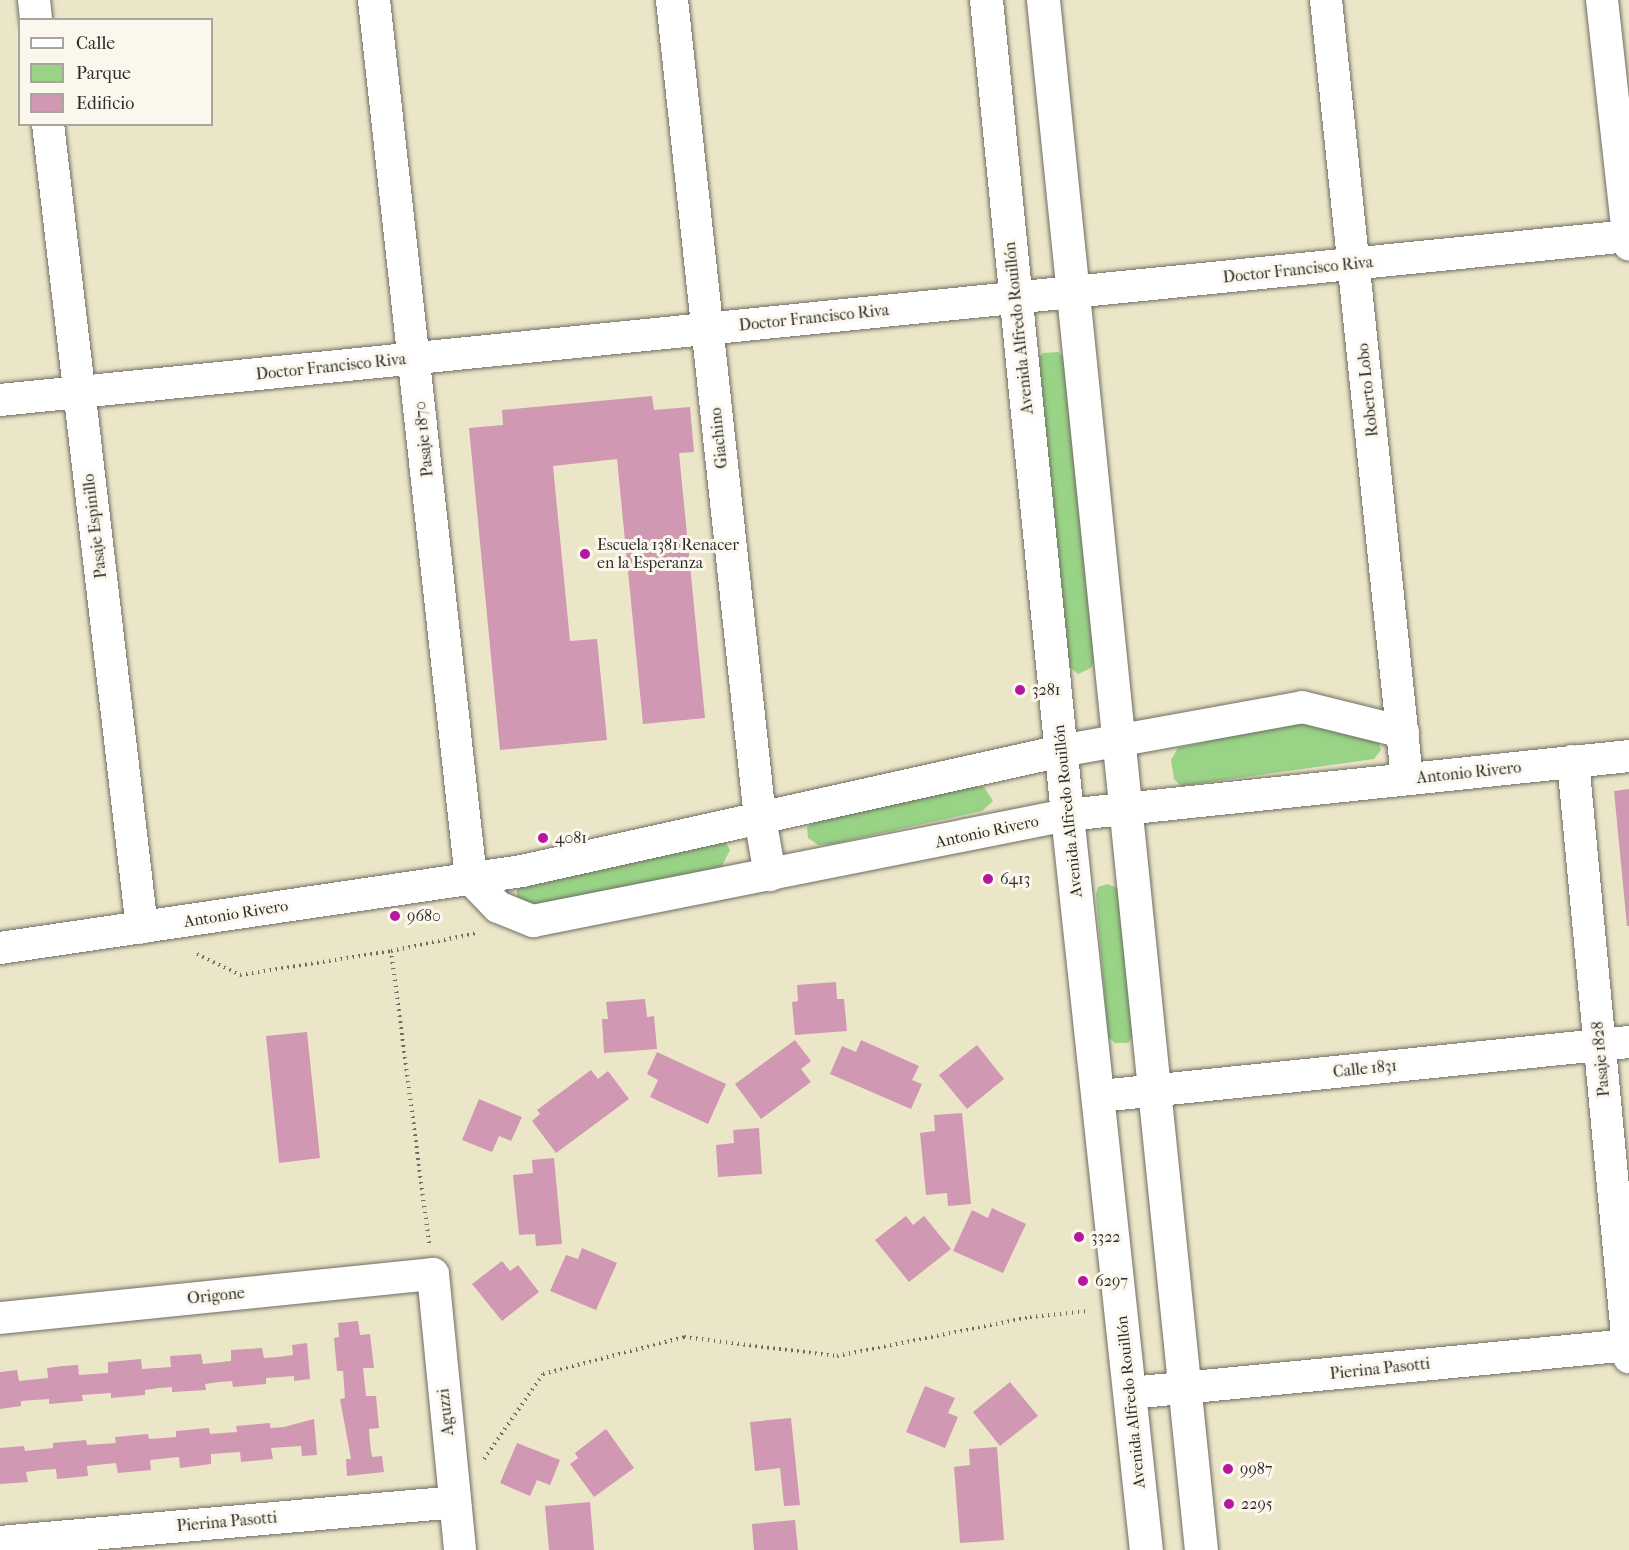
<!DOCTYPE html>
<meta charset="utf-8">
<style>
body{margin:0}
#map{position:relative;width:1629px;height:1550px;overflow:hidden;background:#ece6c9;font-family:"IM FELL French Canon",serif}
div>[style]{position:absolute}
.green>*{inset:0;background:#99d386}
.building>*{inset:0;background:#d098b2}
.path>*{height:4px;margin-top:-2px;transform-origin:0;background:repeating-linear-gradient(90deg,#6f6c62 0 1.5px,transparent 0 6px)}
.roads{filter:drop-shadow(0 0 2px #6f6c62) drop-shadow(0 0 2px #6f6c62)}
.street>*{height:32px;margin:-16px;padding:0 16px;transform-origin:16px;border-radius:16px;background:#fff}
.secondary>*{height:33px;margin:-16.5px;padding:0 16.5px;transform-origin:16.5px;border-radius:16.5px;background:#fff}
.dots>*{width:16px;height:16px;translate:-50% -50%;box-sizing:border-box;border:3px solid #fbf7ec;border-radius:50%}
span{translate:-50% -50%;white-space:nowrap;text-align:center;line-height:1.15;-webkit-text-stroke:6px #fbf7ec;paint-order:stroke}
.street-label{font-size:16px;color:#2b2b2b}
.poi-label{font-size:16px;color:#2b2b2b}
.left{translate:0 -50%;text-align:left}
.legend{position:absolute;left:18px;top:18px;width:195px;height:108px;box-sizing:border-box;background:#fbf7ec;border:2px solid #a8a59f;margin:0;padding:8px 10px;list-style:none;font-size:18px;color:#2b2b2b}
.legend li{display:flex;align-items:center;gap:12px;height:30px}
.legend b{width:30px;border:2px solid #a8a59f}
</style>
<div id="map">
<div class="green">
<i style="clip-path:polygon(1058px 352px,1068px 361px,1095px 659px,1091px 668px,1078px 674px,1068px 665px,1036px 360px,1043px 353px)"></i>
<i style="clip-path:polygon(1302px 720px,1377px 738px,1381px 750px,1374px 759px,1181px 786px,1174px 779px,1171px 760px,1178px 748px)"></i>
<i style="clip-path:polygon(958px 787px,984px 787px,993px 801px,982px 811px,832px 844px,818px 845px,808px 838px,807px 827px,820px 819px)"></i>
<i style="clip-path:polygon(716px 842px,726px 843px,730px 850px,719px 872px,547px 908px,517px 902px,517px 890px,523px 883px)"></i>
<i style="clip-path:polygon(1107px 884px,1118px 888px,1136px 1032px,1128px 1043px,1115px 1043px,1108px 1037px,1096px 894px,1098px 887px)"></i>
</div>
<div class="building">
<i style="clip-path:polygon(652px 396px,654px 410px,690px 407px,694px 452px,679px 453px,705px 718px,643px 724px,617px 459px,553px 466px,570px 641px,597px 639px,607px 740px,500px 750px,469px 428px,503px 425px,502px 410px)"></i>
<i style="clip-path:polygon(1629px 789px,1629px 926px,1627px 926px,1614px 791px)"></i>
<i style="clip-path:polygon(836px 982px,837px 999px,844px 999px,847px 1031px,795px 1035px,792px 1002px,798px 1001px,797px 985px)"></i>
<i style="clip-path:polygon(645px 999px,647px 1017px,654px 1016px,657px 1049px,604px 1053px,602px 1019px,608px 1019px,606px 1002px)"></i>
<i style="clip-path:polygon(307px 1032px,320px 1158px,279px 1163px,266px 1036px)"></i>
<i style="clip-path:polygon(795px 1040px,811px 1061px,801px 1069px,811px 1082px,761px 1119px,735px 1084px)"></i>
<i style="clip-path:polygon(861px 1040px,919px 1066px,912px 1080px,922px 1084px,911px 1109px,830px 1074px,842px 1046px,856px 1052px)"></i>
<i style="clip-path:polygon(977px 1045px,1004px 1079px,967px 1109px,939px 1075px)"></i>
<i style="clip-path:polygon(657px 1052px,726px 1084px,708px 1124px,650px 1097px,658px 1080px,647px 1074px)"></i>
<i style="clip-path:polygon(591px 1070px,598px 1079px,608px 1071px,629px 1099px,556px 1153px,532px 1121px,540px 1114px,537px 1110px)"></i>
<i style="clip-path:polygon(479px 1099px,522px 1117px,511px 1141px,499px 1136px,492px 1152px,462px 1140px)"></i>
<i style="clip-path:polygon(962px 1113px,971px 1204px,948px 1206px,947px 1193px,926px 1195px,920px 1133px,935px 1131px,934px 1115px)"></i>
<i style="clip-path:polygon(759px 1128px,762px 1174px,718px 1177px,716px 1145px,734px 1143px,733px 1130px)"></i>
<i style="clip-path:polygon(554px 1158px,562px 1244px,536px 1246px,535px 1234px,519px 1235px,513px 1175px,533px 1173px,532px 1160px)"></i>
<i style="clip-path:polygon(992px 1208px,1026px 1224px,1003px 1273px,953px 1251px,972px 1210px,988px 1218px)"></i>
<i style="clip-path:polygon(906px 1216px,913px 1225px,924px 1216px,951px 1249px,909px 1282px,875px 1240px)"></i>
<i style="clip-path:polygon(582px 1248px,617px 1263px,596px 1310px,550px 1291px,566px 1255px,578px 1259px)"></i>
<i style="clip-path:polygon(502px 1261px,510px 1271px,518px 1265px,539px 1292px,502px 1321px,472px 1284px)"></i>
<i style="clip-path:polygon(358px 1321px,360px 1335px,370px 1334px,374px 1368px,363px 1368px,366px 1396px,376px 1396px,379px 1428px,369px 1429px,370px 1443px,372px 1457px,382px 1456px,384px 1472px,347px 1476px,346px 1459px,351px 1459px,340px 1399px,345px 1398px,344px 1385px,343px 1371px,337px 1371px,334px 1338px,339px 1337px,338px 1323px)"></i>
<i style="clip-path:polygon(307px 1343px,310px 1379px,294px 1381px,294px 1376px,266px 1378px,266px 1384px,233px 1387px,232px 1381px,219px 1382px,205px 1384px,206px 1390px,172px 1392px,172px 1387px,159px 1388px,145px 1390px,145px 1395px,111px 1398px,111px 1393px,82px 1395px,83px 1401px,49px 1404px,49px 1399px,34px 1400px,21px 1401px,21px 1406px,0 1409px,0 1372px,17px 1370px,19px 1381px,48px 1378px,47px 1368px,62px 1366px,78px 1365px,79px 1375px,108px 1373px,108px 1362px,141px 1359px,142px 1369px,171px 1367px,170px 1356px,186px 1355px,201px 1354px,203px 1364px,231px 1361px,231px 1350px,262px 1348px,264px 1358px,278px 1357px,293px 1355px,292px 1345px)"></i>
<i style="clip-path:polygon(1010px 1382px,1038px 1416px,1000px 1446px,973px 1412px)"></i>
<i style="clip-path:polygon(925px 1386px,955px 1398px,948px 1413px,958px 1417px,945px 1448px,906px 1432px)"></i>
<i style="clip-path:polygon(791px 1418px,800px 1505px,784px 1506px,780px 1468px,755px 1471px,750px 1422px)"></i>
<i style="clip-path:polygon(314px 1419px,317px 1455px,302px 1456px,301px 1446px,271px 1448px,273px 1459px,241px 1462px,240px 1452px,225px 1453px,211px 1454px,211px 1464px,180px 1468px,179px 1457px,150px 1460px,151px 1470px,118px 1473px,116px 1463px,87px 1466px,88px 1476px,57px 1479px,56px 1469px,41px 1470px,26px 1472px,28px 1482px,0 1484px,0 1448px,24px 1446px,25px 1451px,53px 1448px,53px 1443px,86px 1440px,87px 1445px,116px 1443px,115px 1437px,148px 1434px,149px 1439px,163px 1438px,176px 1437px,176px 1431px,209px 1428px,210px 1434px,237px 1432px,236px 1426px,270px 1423px,270px 1428px,284px 1427px)"></i>
<i style="clip-path:polygon(606px 1429px,634px 1468px,594px 1497px,570px 1464px,578px 1458px,575px 1453px)"></i>
<i style="clip-path:polygon(517px 1443px,560px 1460px,550px 1485px,537px 1480px,530px 1496px,500px 1483px)"></i>
<i style="clip-path:polygon(997px 1447px,1004px 1540px,960px 1543px,954px 1467px,970px 1465px,969px 1449px)"></i>
<i style="clip-path:polygon(590px 1502px,594px 1550px,549px 1550px,545px 1506px)"></i>
<i style="clip-path:polygon(795px 1520px,798px 1550px,754px 1550px,752px 1524px)"></i>
</div>
<div class="path">
<i style="left:197px;top:954px;width:48px;rotate:26deg"></i>
<i style="left:240px;top:975px;width:153px;rotate:-9deg"></i>
<i style="left:429px;top:1243px;width:294px;rotate:-97.4deg"></i>
<i style="left:391px;top:951px;width:88px;rotate:-11.8deg"></i>
<i style="left:484px;top:1459px;width:103px;rotate:-55.2deg"></i>
<i style="left:543px;top:1374px;width:146px;rotate:-14.7deg"></i>
<i style="left:684px;top:1337px;width:154px;rotate:7.1deg"></i>
<i style="left:837px;top:1356px;width:197px;rotate:-11.4deg"></i>
<i style="left:1030px;top:1317px;width:58px;rotate:-5.9deg"></i>
</div>
<div class="roads">
<div class="street">
<i style="left:34px;top:0;width:20px;rotate:84deg"></i>
<i style="left:374px;top:0;width:884px;rotate:83.7deg"></i>
<i style="left:672px;top:0;width:823px;rotate:83.86deg"></i>
<i style="left:760px;top:818px;width:58px;rotate:80deg"></i>
<i style="left:1326px;top:0;width:783px;rotate:84.06deg"></i>
<i style="left:1602px;top:0;width:246px;rotate:83.7deg"></i>
<i style="left:48px;top:124px;width:809px;rotate:83.33deg"></i>
<i style="left:0;top:400px;width:1637px;rotate:-5.75deg"></i>
<i style="left:1573px;top:761px;width:599px;rotate:84.63deg"></i>
<i style="left:471px;top:879px;width:39px;rotate:46deg"></i>
<i style="left:498px;top:907px;width:38px;rotate:22deg"></i>
<i style="left:533px;top:921px;width:544px;rotate:-11.23deg"></i>
<i style="left:1067px;top:815px;width:565px;rotate:-5.99deg"></i>
<i style="left:0;top:948px;width:528px;rotate:-8.39deg"></i>
<i style="left:522px;top:871px;width:552px;rotate:-12.55deg"></i>
<i style="left:1061px;top:751px;width:245px;rotate:-10.3deg"></i>
<i style="left:1302px;top:707px;width:104px;rotate:13.9deg"></i>
<i style="left:1100px;top:1096px;width:532px;rotate:-5.83deg"></i>
<i style="left:0;top:1318px;width:435px;rotate:-5.8deg"></i>
<i style="left:433px;top:1274px;width:277px;rotate:84.4deg"></i>
<i style="left:1130px;top:1393px;width:501px;rotate:-5.49deg"></i>
<i style="left:0;top:1542px;width:457px;rotate:-5deg"></i>
</div>
<div class="secondary">
<i style="left:986px;top:0;width:819px;rotate:84.32deg"></i>
<i style="left:1067px;top:815px;width:739px;rotate:83.87deg"></i>
<i style="left:1043px;top:0;width:1558px;rotate:84.18deg"></i>
</div>
</div>
<div class="dots">
<i style="left:585px;top:554px;background:#b5179e"></i>
<i style="left:1020px;top:690px;background:#b5179e"></i>
<i style="left:543px;top:838px;background:#b5179e"></i>
<i style="left:988px;top:879px;background:#b5179e"></i>
<i style="left:395px;top:916px;background:#b5179e"></i>
<i style="left:1079px;top:1237px;background:#b5179e"></i>
<i style="left:1083px;top:1281px;background:#b5179e"></i>
<i style="left:1228px;top:1469px;background:#b5179e"></i>
<i style="left:1229px;top:1504px;background:#b5179e"></i>
</div>
<div class="street-label">
<span style="left:1298px;top:270px;rotate:-6deg">Doctor Francisco Riva</span>
<span style="left:814px;top:318px;rotate:-6deg">Doctor Francisco Riva</span>
<span style="left:1019px;top:328px;rotate:-96deg">Avenida Alfredo Rouillón</span>
<span style="left:331px;top:367px;rotate:-6deg">Doctor Francisco Riva</span>
<span style="left:1368px;top:390px;rotate:-96deg">Roberto Lobo</span>
<span style="left:719px;top:438px;rotate:-96deg">Giachino</span>
<span style="left:424px;top:439px;rotate:-96deg">Pasaje 1870</span>
<span style="left:95px;top:526px;rotate:-97deg">Pasaje Espinillo</span>
<span style="left:1469px;top:773px;rotate:-6deg">Antonio Rivero</span>
<span style="left:1068px;top:811px;rotate:-96deg">Avenida Alfredo Rouillón</span>
<span style="left:987px;top:832px;rotate:-12deg">Antonio Rivero</span>
<span style="left:236px;top:914px;rotate:-9deg">Antonio Rivero</span>
<span style="left:1601px;top:1059px;rotate:-95deg">Pasaje 1828</span>
<span style="left:1365px;top:1069px;rotate:-6deg">Calle 1831</span>
<span style="left:216px;top:1296px;rotate:-6deg">Origone</span>
<span style="left:1380px;top:1369px;rotate:-6deg">Pierina Pasotti</span>
<span style="left:1131px;top:1402px;rotate:-96deg">Avenida Alfredo Rouillón</span>
<span style="left:446px;top:1412px;rotate:-96deg">Aguzzi</span>
<span style="left:227px;top:1522px;rotate:-5deg">Pierina Pasotti</span>
</div>
<div class="poi-label">
<span class="left" style="left:597px;top:554px">Escuela 1381 Renacer<br>en la Esperanza</span>
<span class="left" style="left:1032px;top:690px">3281</span>
<span class="left" style="left:555px;top:838px">4081</span>
<span class="left" style="left:1000px;top:879px">6413</span>
<span class="left" style="left:407px;top:916px">9680</span>
<span class="left" style="left:1091px;top:1237px">3322</span>
<span class="left" style="left:1095px;top:1281px">6297</span>
<span class="left" style="left:1240px;top:1469px">9987</span>
<span class="left" style="left:1241px;top:1504px">2295</span>
</div>
<ul class="legend">
<li><b style="height:8px;background:#fff"></b>Calle</li>
<li><b style="height:16px;background:#99d386"></b>Parque</li>
<li><b style="height:16px;background:#d098b2"></b>Edificio</li>
</ul>
</div>
